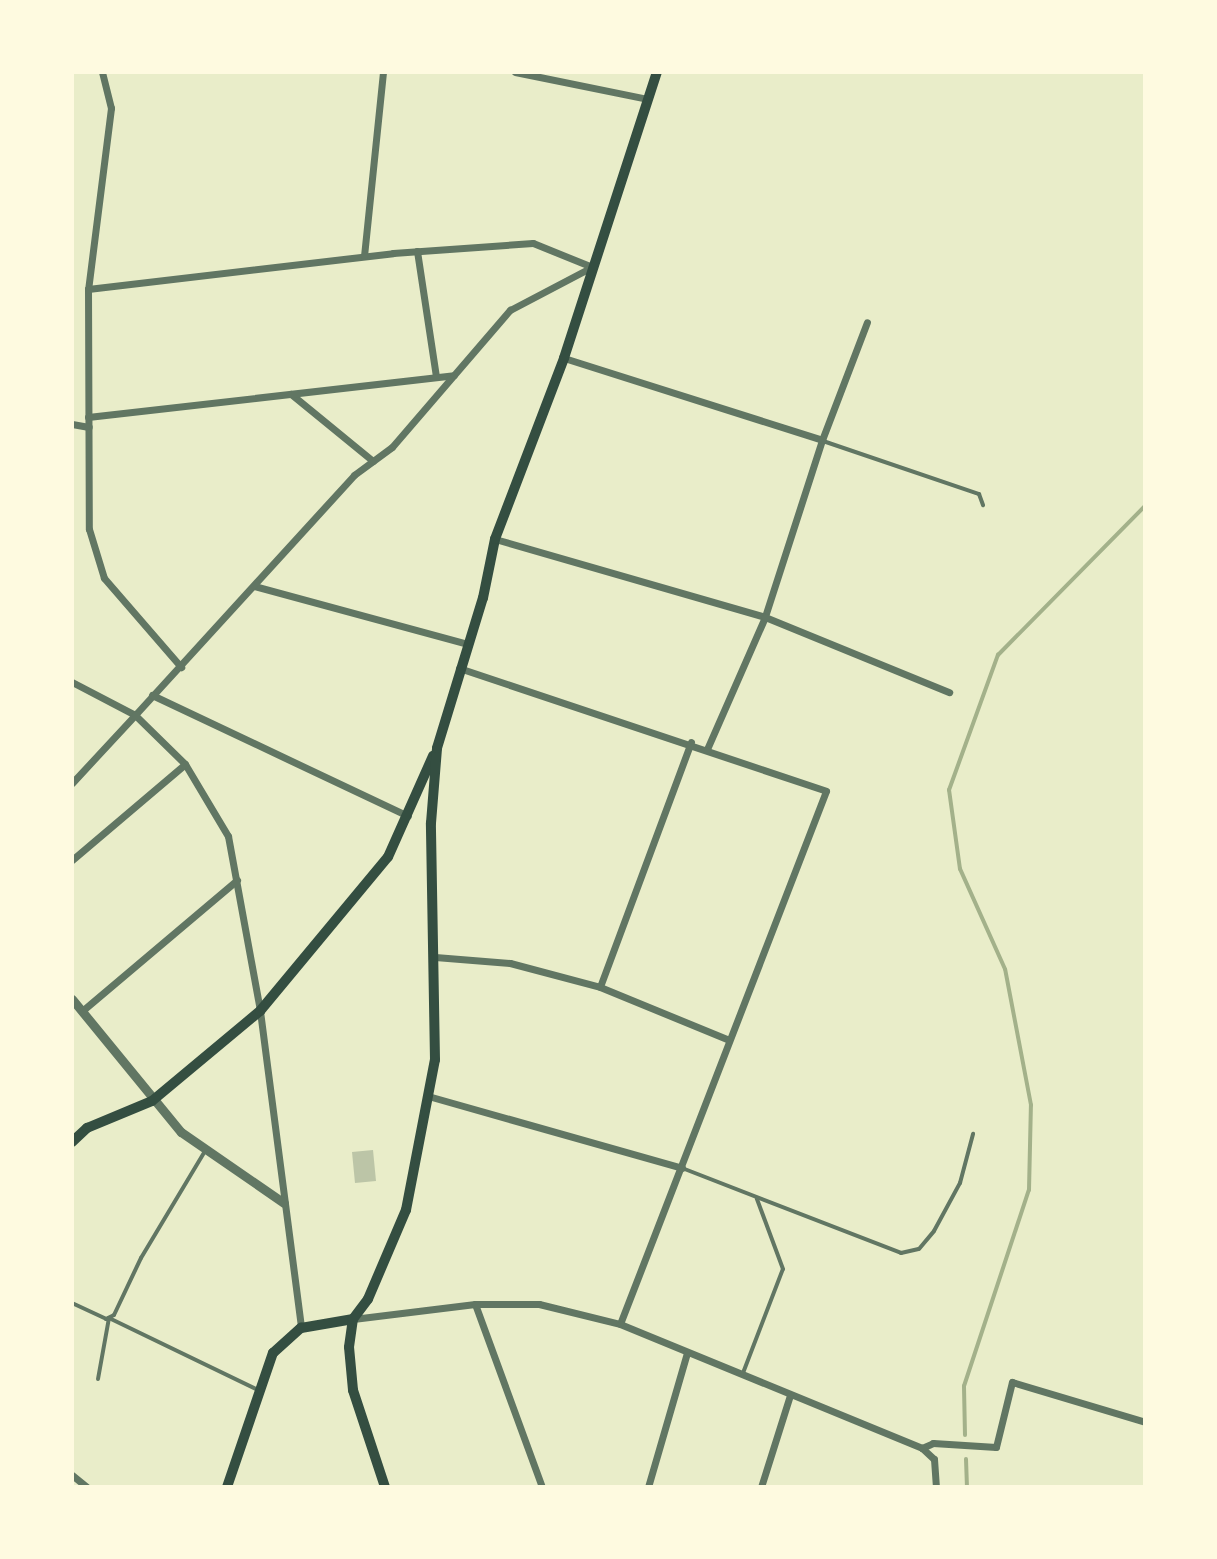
<!DOCTYPE html>
<style>
body{margin:0}
#map{position:relative;width:1217px;height:1559px;overflow:hidden;background:#e9edc9;font-family:"Asap Condensed",sans-serif}
div>[style]{position:absolute}
.stream>*{height:4px;margin:-2px;padding:0 2px;transform-origin:2px;border-radius:2px;background:#a3b18a}
.building>*{inset:0;background:#bcc5a7}
.service>*{height:4px;margin:-2px;padding:0 2px;transform-origin:2px;border-radius:2px;background:#617663}
.minor>*{height:7px;margin:-3.5px;padding:0 3.5px;transform-origin:3.5px;border-radius:3.5px;background:#617663}
.tertiary>*{height:9px;margin:-4.5px;padding:0 4.5px;transform-origin:4.5px;border-radius:4.5px;background:#617663}
.secondary>*{height:10px;margin:-5px;padding:0 5px;transform-origin:5px;border-radius:5px;background:#344e41}
span{translate:-50% -50%;white-space:nowrap;text-align:center;line-height:1.15;-webkit-text-stroke:8px #fefae0;paint-order:stroke}
.frame{position:absolute;inset:0;border:74px solid #fefae0;pointer-events:none}
</style>
<div id="map">
<div class="stream">
<i style="left:965px;top:1435px;width:49px;rotate:-91.2deg"></i>
<i style="left:964px;top:1386px;width:206px;rotate:-71.7deg"></i>
<i style="left:1029px;top:1190px;width:85px;rotate:-88.7deg"></i>
<i style="left:1031px;top:1105px;width:138px;rotate:-100.8deg"></i>
<i style="left:1005px;top:969px;width:110px;rotate:-114.2deg"></i>
<i style="left:960px;top:869px;width:80px;rotate:-97.9deg"></i>
<i style="left:949px;top:790px;width:144px;rotate:-70.1deg"></i>
<i style="left:998px;top:655px;width:209px;rotate:-45.4deg"></i>
<i style="left:966px;top:1459px;width:28px;rotate:88deg"></i>
</div>
<div class="building">
<i style="clip-path:polygon(373px 1150px,376px 1181px,355px 1183px,352px 1152px)"></i>
</div>
<div class="service">
<i style="left:823px;top:441px;width:165px;rotate:18.8deg"></i>
<i style="left:979px;top:494px;width:12px;rotate:70deg"></i>
<i style="left:682px;top:1168px;width:235px;rotate:21.2deg"></i>
<i style="left:901px;top:1253px;width:18px;rotate:-13deg"></i>
<i style="left:919px;top:1249px;width:23px;rotate:-50deg"></i>
<i style="left:934px;top:1231px;width:55px;rotate:-61.6deg"></i>
<i style="left:960px;top:1183px;width:51px;rotate:-75.1deg"></i>
<i style="left:72px;top:1303px;width:38px;rotate:25deg"></i>
<i style="left:106px;top:1319px;width:9px;rotate:-27deg"></i>
<i style="left:114px;top:1315px;width:63px;rotate:-64.7deg"></i>
<i style="left:141px;top:1258px;width:125px;rotate:-59.1deg"></i>
<i style="left:743px;top:1373px;width:111px;rotate:-69deg"></i>
<i style="left:783px;top:1269px;width:75px;rotate:-110.4deg"></i>
<i style="left:98px;top:1379px;width:62px;rotate:-79.8deg"></i>
<i style="left:109px;top:1318px;width:165px;rotate:25.8deg"></i>
</div>
<div class="minor">
<i style="left:102px;top:72px;width:37px;rotate:76deg"></i>
<i style="left:111px;top:108px;width:182px;rotate:97.2deg"></i>
<i style="left:88px;top:289px;width:307px;rotate:-6.7deg"></i>
<i style="left:393px;top:253px;width:140px;rotate:-4.1deg"></i>
<i style="left:533px;top:243px;width:64px;rotate:22.1deg"></i>
<i style="left:515px;top:72px;width:136px;rotate:11.5deg"></i>
<i style="left:417px;top:251px;width:127px;rotate:81.4deg"></i>
<i style="left:364px;top:256px;width:185px;rotate:-84.1deg"></i>
<i style="left:88px;top:289px;width:240px;rotate:89.8deg"></i>
<i style="left:89px;top:529px;width:51px;rotate:73deg"></i>
<i style="left:104px;top:578px;width:118px;rotate:49.1deg"></i>
<i style="left:564px;top:358px;width:271px;rotate:17.6deg"></i>
<i style="left:822px;top:440px;width:186px;rotate:107.9deg"></i>
<i style="left:765px;top:617px;width:144px;rotate:113.7deg"></i>
<i style="left:291px;top:394px;width:106px;rotate:39.3deg"></i>
<i style="left:88px;top:417px;width:368px;rotate:-6.5deg"></i>
<i style="left:72px;top:424px;width:17px;rotate:10deg"></i>
<i style="left:822px;top:440px;width:126px;rotate:-69.1deg"></i>
<i style="left:495px;top:539px;width:281px;rotate:16.1deg"></i>
<i style="left:765px;top:617px;width:199px;rotate:22.2deg"></i>
<i style="left:254px;top:586px;width:221px;rotate:15.2deg"></i>
<i style="left:459px;top:668px;width:387px;rotate:18.5deg"></i>
<i style="left:826px;top:791px;width:571px;rotate:111.13deg"></i>
<i style="left:72px;top:682px;width:71px;rotate:27.6deg"></i>
<i style="left:135px;top:715px;width:325px;rotate:-47.6deg"></i>
<i style="left:354px;top:475px;width:47px;rotate:-36.4deg"></i>
<i style="left:392px;top:447px;width:181px;rotate:-49.3deg"></i>
<i style="left:510px;top:310px;width:93px;rotate:-27.7deg"></i>
<i style="left:152px;top:695px;width:283px;rotate:25.3deg"></i>
<i style="left:691px;top:742px;width:261px;rotate:110.4deg"></i>
<i style="left:600px;top:987px;width:139px;rotate:22.3deg"></i>
<i style="left:72px;top:783px;width:93px;rotate:-47.2deg"></i>
<i style="left:135px;top:715px;width:70px;rotate:44.4deg"></i>
<i style="left:185px;top:764px;width:84px;rotate:59.2deg"></i>
<i style="left:228px;top:836px;width:178px;rotate:79.6deg"></i>
<i style="left:260px;top:1011px;width:320px;rotate:82.6deg"></i>
<i style="left:72px;top:860px;width:148px;rotate:-40.3deg"></i>
<i style="left:435px;top:957px;width:75px;rotate:4.6deg"></i>
<i style="left:510px;top:963px;width:93px;rotate:14.9deg"></i>
<i style="left:82px;top:1011px;width:203px;rotate:-40.2deg"></i>
<i style="left:428px;top:1096px;width:264px;rotate:15.8deg"></i>
<i style="left:475px;top:1304px;width:195px;rotate:69.9deg"></i>
<i style="left:353px;top:1319px;width:123px;rotate:-7deg"></i>
<i style="left:475px;top:1304px;width:64px"></i>
<i style="left:539px;top:1304px;width:83px;rotate:13.9deg"></i>
<i style="left:620px;top:1324px;width:326px;rotate:22.3deg"></i>
<i style="left:922px;top:1448px;width:16px;rotate:43deg"></i>
<i style="left:934px;top:1459px;width:28px;rotate:86deg"></i>
<i style="left:922px;top:1448px;width:12px;rotate:-24deg"></i>
<i style="left:933px;top:1443px;width:63px;rotate:3.6deg"></i>
<i style="left:996px;top:1447px;width:67px;rotate:-76.2deg"></i>
<i style="left:1012px;top:1382px;width:139px;rotate:16.7deg"></i>
<i style="left:72px;top:1475px;width:19px;rotate:39deg"></i>
<i style="left:648px;top:1487px;width:140px;rotate:-73.8deg"></i>
<i style="left:761px;top:1487px;width:96px;rotate:-72.5deg"></i>
</div>
<div class="tertiary">
<i style="left:72px;top:999px;width:172px;rotate:50.7deg"></i>
<i style="left:181px;top:1132px;width:125px;rotate:34.6deg"></i>
</div>
<div class="secondary">
<i style="left:72px;top:1142px;width:21px;rotate:-43deg"></i>
<i style="left:87px;top:1128px;width:70px;rotate:-22.6deg"></i>
<i style="left:152px;top:1101px;width:141px;rotate:-39.8deg"></i>
<i style="left:260px;top:1011px;width:200px;rotate:-50.3deg"></i>
<i style="left:388px;top:857px;width:111px;rotate:-66deg"></i>
<i style="left:227px;top:1487px;width:142px;rotate:-71.1deg"></i>
<i style="left:273px;top:1353px;width:38px;rotate:-42deg"></i>
<i style="left:301px;top:1328px;width:53px;rotate:-9.8deg"></i>
<i style="left:385px;top:1487px;width:102px;rotate:-108.3deg"></i>
<i style="left:353px;top:1390px;width:43px;rotate:-95.3deg"></i>
<i style="left:349px;top:1347px;width:28px;rotate:-82deg"></i>
<i style="left:353px;top:1319px;width:25px;rotate:-53deg"></i>
<i style="left:368px;top:1299px;width:97px;rotate:-66.9deg"></i>
<i style="left:406px;top:1210px;width:153px;rotate:-79.1deg"></i>
<i style="left:435px;top:1060px;width:237px;rotate:-91deg"></i>
<i style="left:431px;top:823px;width:75px;rotate:-85.4deg"></i>
<i style="left:437px;top:748px;width:157px;rotate:-73deg"></i>
<i style="left:483px;top:598px;width:60px;rotate:-78.5deg"></i>
<i style="left:495px;top:539px;width:194px;rotate:-69.1deg"></i>
<i style="left:564px;top:358px;width:301px;rotate:-72deg"></i>
</div>
<div class="frame"></div>
</div>
